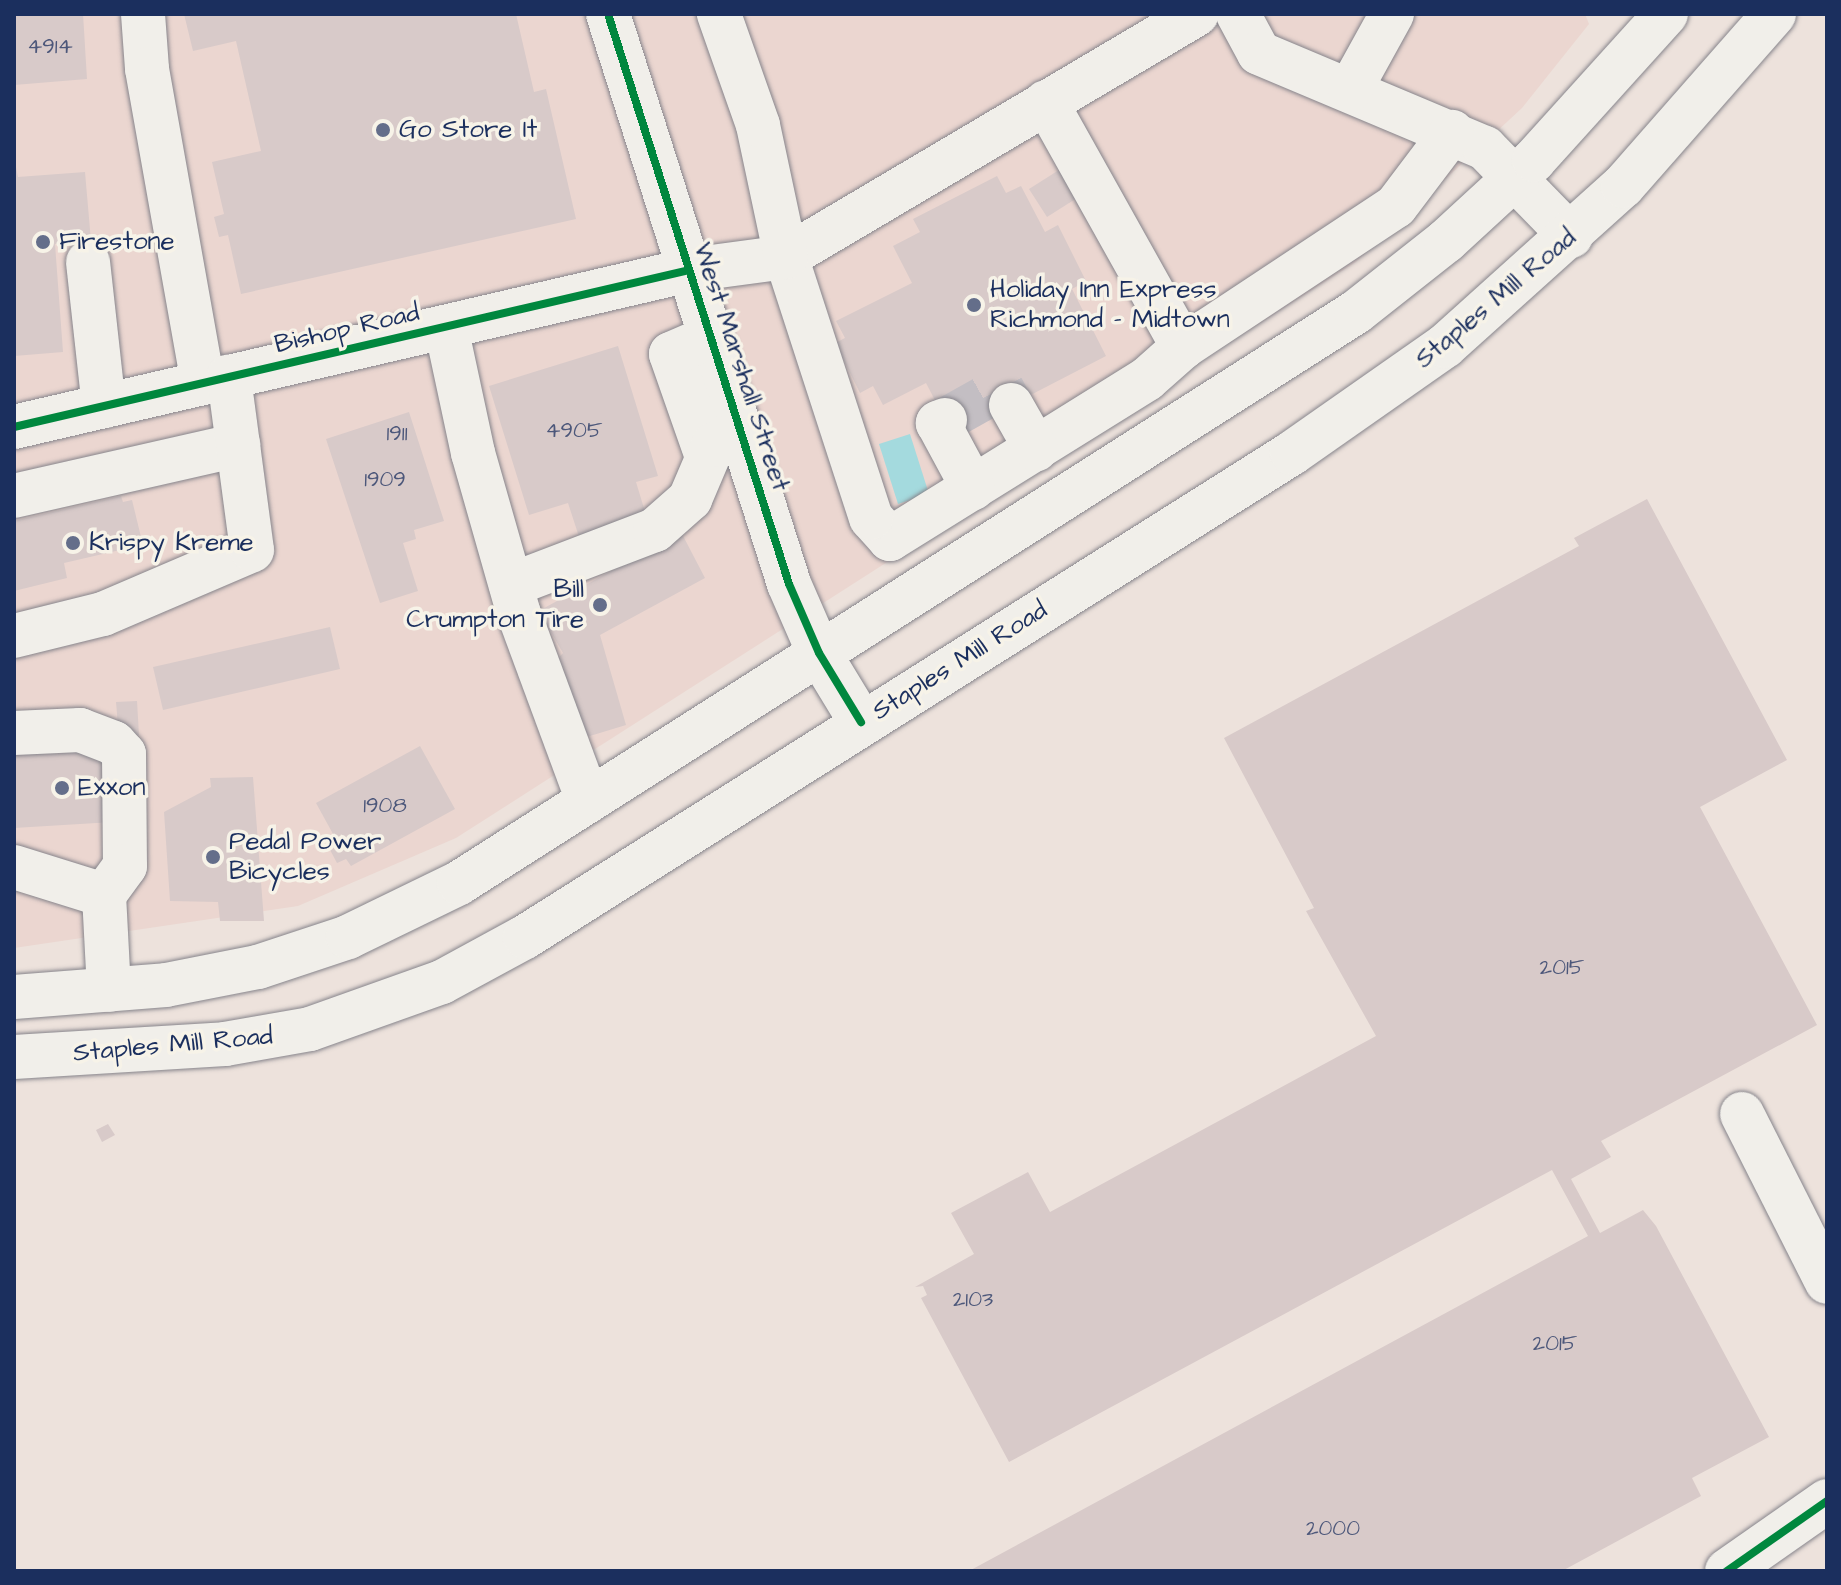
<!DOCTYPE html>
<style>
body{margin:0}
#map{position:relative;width:1841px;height:1585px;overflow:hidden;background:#ede2dc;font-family:"Architects Daughter",sans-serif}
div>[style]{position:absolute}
.built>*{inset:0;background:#ebd6d0}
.water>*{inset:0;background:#a4dade}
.building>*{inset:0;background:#d8cac9}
.minor-tunnel>*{height:44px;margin-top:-22px;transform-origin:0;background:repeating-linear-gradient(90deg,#c3bec3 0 44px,transparent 0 66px)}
.roads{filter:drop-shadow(0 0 2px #86848b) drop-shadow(0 0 2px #86848b)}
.minor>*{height:44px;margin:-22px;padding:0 22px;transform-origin:22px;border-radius:22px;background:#f1efea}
.major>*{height:44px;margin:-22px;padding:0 22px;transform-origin:22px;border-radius:22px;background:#f1efea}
.cycleway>*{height:8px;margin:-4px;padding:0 4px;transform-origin:4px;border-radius:4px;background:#00873e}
.dots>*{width:22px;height:22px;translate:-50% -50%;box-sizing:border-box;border:4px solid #f7f3e8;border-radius:50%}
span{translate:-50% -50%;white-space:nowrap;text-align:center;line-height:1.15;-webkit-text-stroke:7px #f7f3e8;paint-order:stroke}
.number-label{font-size:22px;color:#4c577a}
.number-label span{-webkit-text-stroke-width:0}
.poi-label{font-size:26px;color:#1b2f5e}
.left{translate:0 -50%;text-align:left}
.right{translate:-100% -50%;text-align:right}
.street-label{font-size:26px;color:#1b2f5e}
.frame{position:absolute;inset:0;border:16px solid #1b2f5e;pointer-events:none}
</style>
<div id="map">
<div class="built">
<i style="clip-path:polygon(14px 14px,1585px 14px,1589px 24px,1522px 108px,1356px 262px,456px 838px,298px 906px,14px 948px)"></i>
</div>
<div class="water">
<i style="clip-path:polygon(910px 434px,929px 494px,898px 504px,879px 444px)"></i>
</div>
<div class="building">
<i style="clip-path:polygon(14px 14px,83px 14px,87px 79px,14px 85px)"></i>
<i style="clip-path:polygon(184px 14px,516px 14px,534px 92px,546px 89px,576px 219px,241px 294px,228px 235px,219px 237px,214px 217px,224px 214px,212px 162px,261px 151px,236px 41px,193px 51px)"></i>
<i style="clip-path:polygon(14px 157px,18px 177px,85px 172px,91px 241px,55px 244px,63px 352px,14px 356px)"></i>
<i style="clip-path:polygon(1059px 170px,1077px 198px,1047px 217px,1029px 189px)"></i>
<i style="clip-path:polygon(997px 176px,1006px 193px,1021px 186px,1045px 232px,1058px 225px,1086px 281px,1072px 289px,1106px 356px,953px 435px,926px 383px,883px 405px,873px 386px,860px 393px,835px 343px,845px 338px,836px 321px,912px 283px,893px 246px,920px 232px,913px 219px)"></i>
<i style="clip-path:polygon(618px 346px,658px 476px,636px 482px,650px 528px,583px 549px,568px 503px,529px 515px,489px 386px)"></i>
<i style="clip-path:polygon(409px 412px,444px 521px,414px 530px,416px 539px,403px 543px,418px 591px,380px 603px,326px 439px)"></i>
<i style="clip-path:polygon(121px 496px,123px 502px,132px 500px,141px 537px,132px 539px,133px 547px,64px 563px,67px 578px,14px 591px,14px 521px)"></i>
<i style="clip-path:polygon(1647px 499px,1787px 760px,1700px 807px,1817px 1025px,1601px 1141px,1611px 1157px,1571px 1179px,1600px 1233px,1643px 1210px,1656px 1226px,1769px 1437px,1692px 1478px,1701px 1496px,1562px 1571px,969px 1571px,1588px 1236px,1552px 1170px,1009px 1462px,921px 1298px,927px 1295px,923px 1286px,915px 1287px,974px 1254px,951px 1213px,1028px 1172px,1050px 1212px,1376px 1036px,1306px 911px,1314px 908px,1224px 738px,1579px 546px,1574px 538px)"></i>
<i style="clip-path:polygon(681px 532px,705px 578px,600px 635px,626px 725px,580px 739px,557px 659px,563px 653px,539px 611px)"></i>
<i style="clip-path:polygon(330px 627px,340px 669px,163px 710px,153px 667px)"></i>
<i style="clip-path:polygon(137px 701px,139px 735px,119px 737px,116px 702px)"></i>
<i style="clip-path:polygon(420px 746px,455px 809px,351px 866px,346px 859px,337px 863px,329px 848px,338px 843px,316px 803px)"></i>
<i style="clip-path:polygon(14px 747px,50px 747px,50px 754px,109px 750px,113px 822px,14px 828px)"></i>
<i style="clip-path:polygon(253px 777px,264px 921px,220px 921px,218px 902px,170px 901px,164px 812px,211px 787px,210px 778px)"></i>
<i style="clip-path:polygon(108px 1124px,115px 1135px,102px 1142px,96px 1130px)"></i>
</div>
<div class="minor-tunnel">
<i style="left:945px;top:420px;width:65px;rotate:-29.3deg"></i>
<i style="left:1002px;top:388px;width:19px;rotate:62deg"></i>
</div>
<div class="roads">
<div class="minor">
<i style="left:143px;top:14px;width:55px;rotate:85.8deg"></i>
<i style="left:147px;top:69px;width:319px;rotate:79.9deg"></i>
<i style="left:608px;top:14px;width:598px;rotate:72.38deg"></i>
<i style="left:789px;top:584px;width:75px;rotate:66.5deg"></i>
<i style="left:819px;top:653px;width:81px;rotate:58.7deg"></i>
<i style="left:1238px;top:14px;width:44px;rotate:61.7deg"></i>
<i style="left:1259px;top:53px;width:245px;rotate:22.8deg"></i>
<i style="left:1485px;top:148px;width:123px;rotate:45.7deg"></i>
<i style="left:1350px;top:90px;width:87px;rotate:-61.1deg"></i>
<i style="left:1046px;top:102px;width:281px;rotate:60.8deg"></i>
<i style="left:1183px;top:347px;width:255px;rotate:-33.5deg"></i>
<i style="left:1396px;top:206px;width:93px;rotate:-52.9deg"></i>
<i style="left:88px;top:262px;width:145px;rotate:83.7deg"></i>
<i style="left:446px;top:327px;width:129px;rotate:77.9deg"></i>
<i style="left:473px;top:453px;width:167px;rotate:74.1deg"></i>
<i style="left:519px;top:614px;width:199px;rotate:69.7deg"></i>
<i style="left:1183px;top:347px;width:48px;rotate:138.4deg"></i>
<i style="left:1147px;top:379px;width:303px;rotate:148.1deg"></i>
<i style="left:890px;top:539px;width:28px;rotate:-132deg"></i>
<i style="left:871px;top:518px;width:274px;rotate:-108deg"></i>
<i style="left:786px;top:257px;width:477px;rotate:-30.6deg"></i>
<i style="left:1011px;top:405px;width:51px;rotate:60.4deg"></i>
<i style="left:945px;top:420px;width:8px;rotate:157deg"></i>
<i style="left:938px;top:423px;width:74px;rotate:61.7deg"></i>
<i style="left:14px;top:427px;width:693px;rotate:-13.09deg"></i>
<i style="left:689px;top:270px;width:98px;rotate:-7.6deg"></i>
<i style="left:786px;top:257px;width:135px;rotate:-102deg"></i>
<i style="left:758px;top:125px;width:118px;rotate:-109.4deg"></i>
<i style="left:706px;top:454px;width:106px;rotate:-109.3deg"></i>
<i style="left:671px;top:354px;width:43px;rotate:-23.6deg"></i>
<i style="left:14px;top:496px;width:230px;rotate:-12.8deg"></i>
<i style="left:511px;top:585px;width:154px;rotate:-20.9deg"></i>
<i style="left:655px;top:530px;width:47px;rotate:-41.5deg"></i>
<i style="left:690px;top:499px;width:59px;rotate:-66.9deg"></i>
<i style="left:713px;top:445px;width:31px;rotate:-25deg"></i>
<i style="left:14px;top:636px;width:92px;rotate:-13.9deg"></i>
<i style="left:103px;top:614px;width:162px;rotate:-23.2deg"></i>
<i style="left:252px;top:550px;width:175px;rotate:-97.6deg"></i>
<i style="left:14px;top:733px;width:66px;rotate:-2.6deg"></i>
<i style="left:80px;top:730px;width:36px;rotate:21deg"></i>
<i style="left:114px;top:743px;width:15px;rotate:48deg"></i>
<i style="left:124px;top:754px;width:112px;rotate:89.5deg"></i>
<i style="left:125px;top:866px;width:36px;rotate:126deg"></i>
<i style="left:14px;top:867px;width:94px;rotate:17.3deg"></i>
<i style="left:104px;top:895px;width:95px;rotate:87deg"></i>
<i style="left:1742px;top:1114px;width:188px;rotate:63.2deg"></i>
<i style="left:1727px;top:1571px;width:122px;rotate:-35deg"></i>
</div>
<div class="major">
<i style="left:14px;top:997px;width:152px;rotate:-4.5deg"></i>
<i style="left:166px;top:985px;width:94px;rotate:-11.1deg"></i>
<i style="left:258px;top:967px;width:95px;rotate:-18.4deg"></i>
<i style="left:348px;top:937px;width:123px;rotate:-25.9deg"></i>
<i style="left:459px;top:883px;width:1063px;rotate:-32.48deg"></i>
<i style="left:1356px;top:312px;width:115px;rotate:-38.3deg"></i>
<i style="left:1446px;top:241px;width:120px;rotate:-42.6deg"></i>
<i style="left:1534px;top:160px;width:197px;rotate:-47.9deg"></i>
<i style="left:14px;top:1057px;width:211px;rotate:-3.5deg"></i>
<i style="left:225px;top:1044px;width:86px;rotate:-10deg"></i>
<i style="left:310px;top:1029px;width:140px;rotate:-19.6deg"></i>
<i style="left:442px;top:982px;width:94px;rotate:-28.5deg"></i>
<i style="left:525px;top:937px;width:907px;rotate:-32.25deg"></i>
<i style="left:1292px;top:453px;width:187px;rotate:-35deg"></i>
<i style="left:1445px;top:346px;width:239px;rotate:-42deg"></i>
<i style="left:1623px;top:186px;width:229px;rotate:-48.7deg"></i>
</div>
</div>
<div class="cycleway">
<i style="left:608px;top:14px;width:598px;rotate:72.38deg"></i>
<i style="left:789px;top:584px;width:75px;rotate:66.5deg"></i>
<i style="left:819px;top:653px;width:81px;rotate:58.7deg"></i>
<i style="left:14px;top:427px;width:693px;rotate:-13.09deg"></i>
<i style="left:1727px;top:1571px;width:122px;rotate:-35deg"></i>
</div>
<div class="dots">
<i style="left:383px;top:130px;background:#646e8a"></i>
<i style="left:43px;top:242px;background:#646e8a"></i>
<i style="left:974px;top:305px;background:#646e8a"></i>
<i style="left:73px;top:543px;background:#646e8a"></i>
<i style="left:600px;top:605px;background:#646e8a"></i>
<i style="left:62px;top:788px;background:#646e8a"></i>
<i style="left:213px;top:857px;background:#646e8a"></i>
</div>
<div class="number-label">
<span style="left:50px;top:47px">4914</span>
<span style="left:574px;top:431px">4905</span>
<span style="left:397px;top:434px">1911</span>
<span style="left:385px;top:480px">1909</span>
<span style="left:385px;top:806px">1908</span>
<span style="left:1562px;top:968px">2015</span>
<span style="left:973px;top:1300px">2103</span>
<span style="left:1555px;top:1344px">2015</span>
<span style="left:1333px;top:1529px">2000</span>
</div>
<div class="poi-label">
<span class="left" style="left:399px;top:130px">Go Store It</span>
<span class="left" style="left:59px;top:242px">Firestone</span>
<span class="left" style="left:990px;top:305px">Holiday Inn Express<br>Richmond - Midtown</span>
<span class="left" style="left:89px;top:543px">Krispy Kreme</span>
<span class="right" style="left:584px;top:605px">Bill<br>Crumpton Tire</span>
<span class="left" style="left:78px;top:788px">Exxon</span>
<span class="left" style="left:229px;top:857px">Pedal Power<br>Bicycles</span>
</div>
<div class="street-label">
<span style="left:1496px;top:299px;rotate:-40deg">Staples Mill Road</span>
<span style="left:347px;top:329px;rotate:-13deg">Bishop Road</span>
<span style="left:741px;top:367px;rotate:72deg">West Marshall Street</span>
<span style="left:960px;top:661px;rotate:-32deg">Staples Mill Road</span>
<span style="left:173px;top:1045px;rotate:-5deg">Staples Mill Road</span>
</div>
<div class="frame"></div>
</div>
